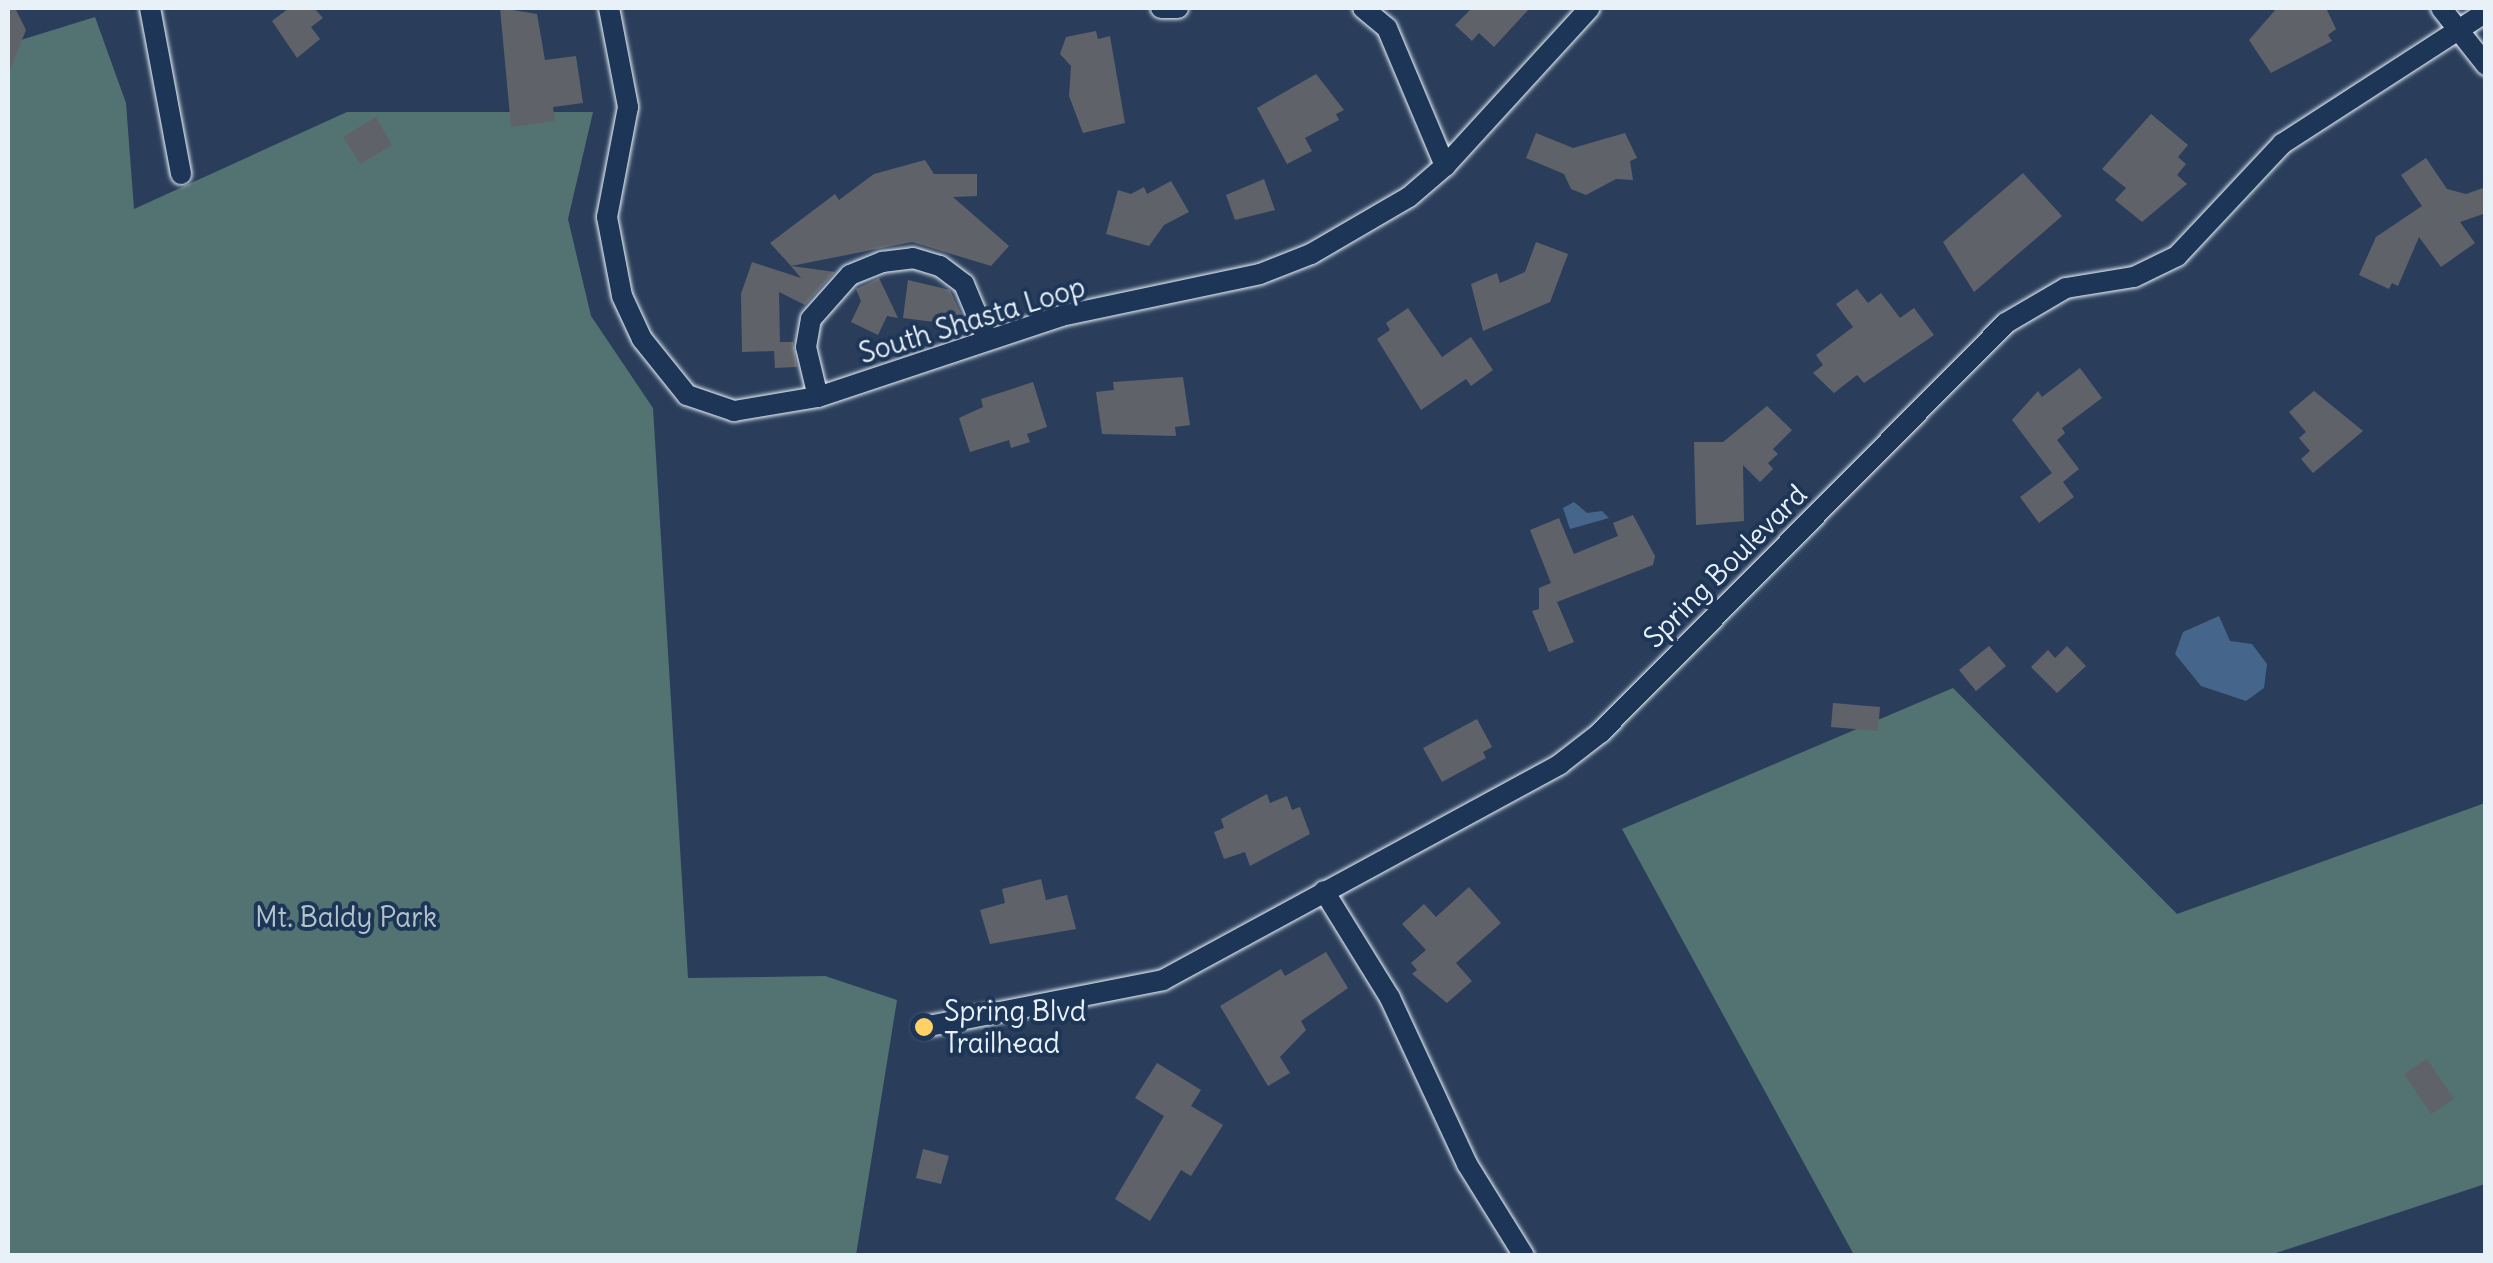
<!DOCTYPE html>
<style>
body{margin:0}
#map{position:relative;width:2493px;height:1263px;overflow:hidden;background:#2a3e5b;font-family:Delius,sans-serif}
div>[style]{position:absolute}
.green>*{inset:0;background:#537372}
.water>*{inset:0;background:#45658a}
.building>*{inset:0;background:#60626a}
.roads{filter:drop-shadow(0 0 2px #e8f1f8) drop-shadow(0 0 2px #e8f1f8)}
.street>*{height:20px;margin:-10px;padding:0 10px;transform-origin:10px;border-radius:10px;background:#1d3557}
.dots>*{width:28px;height:28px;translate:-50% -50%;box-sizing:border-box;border:5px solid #1d3557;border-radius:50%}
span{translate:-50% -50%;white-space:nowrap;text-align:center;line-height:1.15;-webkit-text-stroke:8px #1d3557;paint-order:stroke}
.street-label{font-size:28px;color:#e8f1f8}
.park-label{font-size:28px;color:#b4c5c9}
.poi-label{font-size:28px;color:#e8f1f8}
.left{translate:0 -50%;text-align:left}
.frame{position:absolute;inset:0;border:10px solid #e8f1f8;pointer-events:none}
</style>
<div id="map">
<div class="green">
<i style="clip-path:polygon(95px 17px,126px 103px,134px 209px,347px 112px,593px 112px,568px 219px,591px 316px,653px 408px,688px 978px,825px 976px,897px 1000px,856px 1255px,8px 1256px,8px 44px)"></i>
<i style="clip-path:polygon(1953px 688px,2177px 914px,2485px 803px,2485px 1184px,2270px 1255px,1854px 1255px,1622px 829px)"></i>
</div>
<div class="water">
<i style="clip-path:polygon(1574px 502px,1587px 513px,1602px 511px,1609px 518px,1570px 529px,1563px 508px)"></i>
<i style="clip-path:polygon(2219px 616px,2230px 641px,2252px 644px,2267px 664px,2264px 688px,2246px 701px,2201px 686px,2175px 654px,2183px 632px)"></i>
</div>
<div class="building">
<i style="clip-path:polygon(8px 8px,15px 8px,26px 30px,9px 73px)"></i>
<i style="clip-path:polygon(289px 8px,314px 8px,323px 18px,311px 27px,320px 39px,297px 58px,272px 21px)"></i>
<i style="clip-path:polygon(500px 8px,537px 14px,545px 60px,576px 56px,583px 103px,553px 107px,555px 121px,511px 127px)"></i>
<i style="clip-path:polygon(1472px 8px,1530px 8px,1494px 47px,1479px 33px,1472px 41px,1455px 25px)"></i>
<i style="clip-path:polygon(2277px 8px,2326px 8px,2336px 29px,2328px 35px,2332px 41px,2271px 73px,2249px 40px)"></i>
<i style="clip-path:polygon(1096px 31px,1098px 39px,1110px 36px,1125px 123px,1083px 133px,1069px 96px,1071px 66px,1060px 54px,1066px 37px)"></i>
<i style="clip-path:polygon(1316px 74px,1344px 110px,1336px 114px,1339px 120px,1305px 138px,1312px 151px,1287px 164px,1257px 108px)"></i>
<i style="clip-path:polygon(2151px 114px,2188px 145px,2178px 157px,2186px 164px,2177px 175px,2187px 184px,2142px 222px,2115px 200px,2126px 188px,2102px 169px)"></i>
<i style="clip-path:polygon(376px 117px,392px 145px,360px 164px,343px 137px)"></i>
<i style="clip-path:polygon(1536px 133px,1573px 148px,1625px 133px,1637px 158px,1630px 161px,1633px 180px,1616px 179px,1586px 195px,1571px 189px,1564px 174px,1526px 158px)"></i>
<i style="clip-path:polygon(2426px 158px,2447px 189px,2466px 194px,2486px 187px,2486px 213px,2460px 222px,2475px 243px,2441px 267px,2419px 237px,2398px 286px,2392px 283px,2389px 289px,2359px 275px,2376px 237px,2422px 206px,2401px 175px)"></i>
<i style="clip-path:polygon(925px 160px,934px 174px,977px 174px,977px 196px,953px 197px,1009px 246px,991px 266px,912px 242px,791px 266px,770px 243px,835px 194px,839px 200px,874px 174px)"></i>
<i style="clip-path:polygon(2023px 173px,2062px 216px,1974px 292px,1943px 242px)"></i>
<i style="clip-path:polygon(1264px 179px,1275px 210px,1235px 220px,1226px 195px)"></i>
<i style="clip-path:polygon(1171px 181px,1189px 212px,1164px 225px,1149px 246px,1106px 234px,1118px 190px,1131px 194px,1144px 187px,1147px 194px)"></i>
<i style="clip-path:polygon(1536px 242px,1568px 254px,1550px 302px,1483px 331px,1471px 284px,1497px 273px,1500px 283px,1525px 272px)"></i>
<i style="clip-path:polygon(752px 262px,801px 278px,791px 266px,835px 272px,805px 305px,779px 292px,780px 342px,793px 342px,797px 367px,775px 368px,774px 351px,742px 352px,741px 294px)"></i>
<i style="clip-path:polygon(879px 278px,898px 318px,887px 316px,878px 335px,851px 322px,861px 301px,856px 289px)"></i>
<i style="clip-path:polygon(908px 280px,950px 290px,962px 316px,942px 323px,903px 318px)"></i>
<i style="clip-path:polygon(1857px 289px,1868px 303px,1881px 293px,1900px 318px,1914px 308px,1934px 335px,1864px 383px,1857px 375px,1834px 393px,1813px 373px,1823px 365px,1816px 355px,1853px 327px,1836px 304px)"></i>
<i style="clip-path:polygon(1408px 308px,1442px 357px,1471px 337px,1493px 370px,1471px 386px,1466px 379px,1421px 410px,1377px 339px,1390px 330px,1386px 323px)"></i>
<i style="clip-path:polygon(2080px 368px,2102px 398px,2062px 428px,2065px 433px,2057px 440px,2079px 469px,2063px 482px,2074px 497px,2039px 523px,2020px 497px,2052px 473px,2012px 420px,2038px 391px,2042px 397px)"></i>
<i style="clip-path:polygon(1183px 377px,1190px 425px,1175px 427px,1176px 436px,1102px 434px,1096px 392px,1114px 390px,1113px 382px)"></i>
<i style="clip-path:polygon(1033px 382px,1047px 427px,1027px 434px,1030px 442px,1011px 448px,1009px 440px,970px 452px,959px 418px,983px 407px,981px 399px)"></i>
<i style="clip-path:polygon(2314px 391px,2363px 431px,2313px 473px,2301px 459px,2310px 451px,2299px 438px,2306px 432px,2289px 412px)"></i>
<i style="clip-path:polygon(1767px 406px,1792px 430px,1773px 449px,1778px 454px,1768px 463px,1773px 469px,1760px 482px,1743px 465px,1744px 521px,1696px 525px,1694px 442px,1723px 442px)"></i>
<i style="clip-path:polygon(1633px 515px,1655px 556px,1653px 565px,1557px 602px,1574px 642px,1549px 652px,1532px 611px,1539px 609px,1539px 588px,1551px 583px,1530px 530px,1559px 518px,1574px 554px,1618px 536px,1613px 523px)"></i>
<i style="clip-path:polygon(1989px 646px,2006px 666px,1976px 691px,1959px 670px)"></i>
<i style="clip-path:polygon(2067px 646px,2086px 666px,2057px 693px,2031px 667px,2048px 650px,2055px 658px)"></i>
<i style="clip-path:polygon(1833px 703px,1880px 707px,1878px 731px,1831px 727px)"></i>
<i style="clip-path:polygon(1477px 719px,1492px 747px,1483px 752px,1486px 758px,1442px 782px,1423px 748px)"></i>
<i style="clip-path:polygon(1267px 794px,1270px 803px,1287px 796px,1292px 810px,1300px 807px,1310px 834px,1250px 866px,1245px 852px,1224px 859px,1214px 832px,1224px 828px,1221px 819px)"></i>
<i style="clip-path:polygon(1041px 879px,1046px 900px,1067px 895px,1076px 929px,990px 944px,980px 910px,1005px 903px,1002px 889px)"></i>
<i style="clip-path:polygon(1469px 887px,1501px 923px,1456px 963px,1472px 981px,1447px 1003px,1412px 974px,1417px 970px,1411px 963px,1426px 950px,1402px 924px,1424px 904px,1436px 917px)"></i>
<i style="clip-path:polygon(1326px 952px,1348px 988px,1301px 1021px,1306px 1030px,1280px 1057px,1290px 1073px,1268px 1086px,1220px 1006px,1281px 969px,1285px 976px)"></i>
<i style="clip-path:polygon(2427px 1059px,2454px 1099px,2431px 1114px,2404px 1074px)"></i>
<i style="clip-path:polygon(1157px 1063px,1201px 1090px,1191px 1106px,1223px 1125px,1191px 1176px,1181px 1170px,1150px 1221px,1115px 1199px,1164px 1116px,1135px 1098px)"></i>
<i style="clip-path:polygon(923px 1149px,949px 1156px,941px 1184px,916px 1178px)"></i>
</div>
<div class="roads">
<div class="street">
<i style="left:150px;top:8px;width:169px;rotate:79.4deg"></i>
<i style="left:609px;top:8px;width:101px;rotate:79.1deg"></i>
<i style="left:628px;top:107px;width:112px;rotate:100.8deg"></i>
<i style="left:607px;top:217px;width:80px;rotate:79.2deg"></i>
<i style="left:622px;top:296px;width:47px;rotate:65.1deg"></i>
<i style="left:642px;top:339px;width:72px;rotate:51.2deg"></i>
<i style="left:687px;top:395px;width:50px;rotate:18.8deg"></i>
<i style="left:734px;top:411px;width:85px;rotate:-9.5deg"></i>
<i style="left:818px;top:397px;width:256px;rotate:-18.4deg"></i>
<i style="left:1061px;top:316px;width:203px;rotate:-11.9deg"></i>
<i style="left:1260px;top:274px;width:55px;rotate:-21.4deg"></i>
<i style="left:1311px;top:254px;width:113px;rotate:-30.2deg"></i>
<i style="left:1409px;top:197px;width:48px;rotate:-40.7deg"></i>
<i style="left:1445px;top:166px;width:214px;rotate:-47.5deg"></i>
<i style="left:1161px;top:8px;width:17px"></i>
<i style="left:1363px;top:8px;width:31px;rotate:40deg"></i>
<i style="left:1387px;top:28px;width:150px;rotate:67.2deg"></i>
<i style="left:2441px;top:8px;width:73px;rotate:51.7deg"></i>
<i style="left:818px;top:397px;width:51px;rotate:-103.5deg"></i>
<i style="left:806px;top:347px;width:28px;rotate:-80deg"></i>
<i style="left:811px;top:319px;width:59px;rotate:-48.4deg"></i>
<i style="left:850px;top:275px;width:35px;rotate:-22deg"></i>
<i style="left:882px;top:262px;width:31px;rotate:-7deg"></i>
<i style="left:913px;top:258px;width:28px;rotate:17deg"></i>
<i style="left:940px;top:266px;width:30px;rotate:37deg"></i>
<i style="left:964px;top:284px;width:60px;rotate:67.3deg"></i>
<i style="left:1324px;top:891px;width:126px;rotate:58.3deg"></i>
<i style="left:1390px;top:998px;width:183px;rotate:65.1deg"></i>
<i style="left:1467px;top:1164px;width:108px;rotate:58.2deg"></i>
<i style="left:924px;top:1027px;width:244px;rotate:-11.1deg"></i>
<i style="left:1163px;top:980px;width:452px;rotate:-28.5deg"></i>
<i style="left:1560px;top:764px;width:51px;rotate:-37.8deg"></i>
<i style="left:1600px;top:733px;width:577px;rotate:-45.28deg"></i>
<i style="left:2006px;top:323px;width:69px;rotate:-30.3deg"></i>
<i style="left:2066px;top:288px;width:69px;rotate:-9.2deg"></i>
<i style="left:2134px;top:277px;width:48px;rotate:-26deg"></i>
<i style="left:2177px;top:256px;width:154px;rotate:-46.8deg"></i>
<i style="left:2282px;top:144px;width:243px;rotate:-32.9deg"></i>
</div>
</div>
<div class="dots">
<i style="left:924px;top:1027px;background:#ffd166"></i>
</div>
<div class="street-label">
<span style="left:972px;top:320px;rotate:-17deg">South Shasta Loop</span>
<span style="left:1725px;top:566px;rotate:-45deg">Spring Boulevard</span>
</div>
<div class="park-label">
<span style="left:346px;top:917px">Mt. Baldy Park</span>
</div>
<div class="poi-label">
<span class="left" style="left:944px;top:1027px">Spring Blvd<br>Trailhead</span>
</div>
<div class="frame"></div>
</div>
